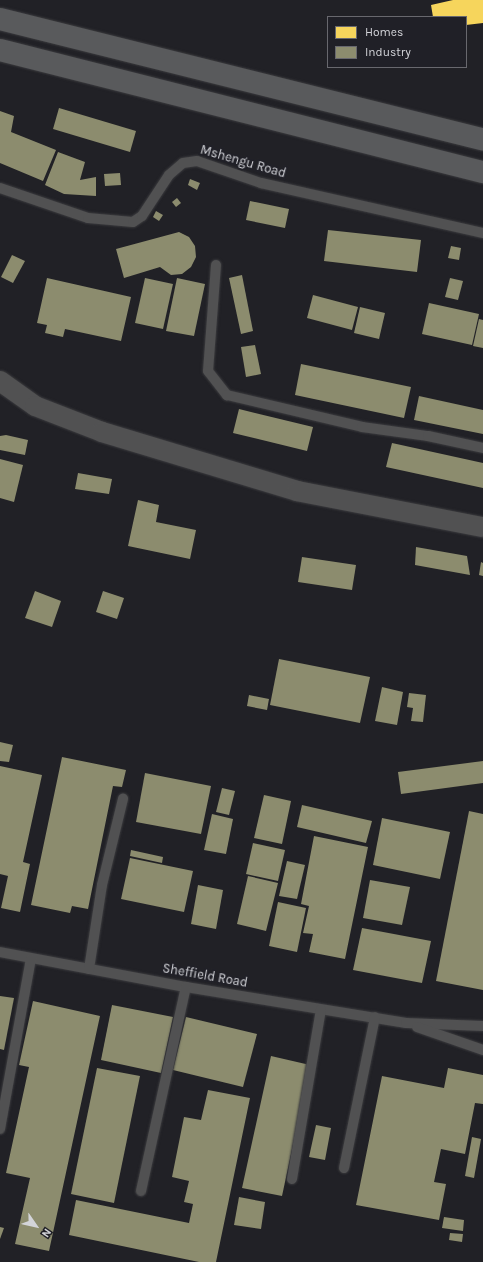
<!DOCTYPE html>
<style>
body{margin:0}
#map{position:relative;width:483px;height:1262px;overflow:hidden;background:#212126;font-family:Karla,sans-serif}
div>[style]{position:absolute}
.homes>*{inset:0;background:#f6d55c}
.industry>*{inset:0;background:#8c8c6e}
.roads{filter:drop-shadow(0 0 1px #3b3b3e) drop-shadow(0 0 1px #3b3b3e)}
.lane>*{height:10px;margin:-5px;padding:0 5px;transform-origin:5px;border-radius:5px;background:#515152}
.street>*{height:20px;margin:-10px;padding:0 10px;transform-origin:10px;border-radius:10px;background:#515152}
.primary>*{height:22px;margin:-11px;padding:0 11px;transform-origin:11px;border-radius:11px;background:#595a5c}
span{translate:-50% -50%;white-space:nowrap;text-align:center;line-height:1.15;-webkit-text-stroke:4px #202027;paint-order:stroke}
.street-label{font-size:13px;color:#d3d4d9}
.legend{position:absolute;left:327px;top:16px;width:140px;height:52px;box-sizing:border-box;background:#202027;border:1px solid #68686e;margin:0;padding:5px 7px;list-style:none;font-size:12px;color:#d3d4d9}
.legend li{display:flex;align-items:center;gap:8px;height:20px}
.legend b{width:20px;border:1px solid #68686e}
.north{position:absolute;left:16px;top:1206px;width:40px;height:40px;-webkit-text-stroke:3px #202027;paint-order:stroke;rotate:124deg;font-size:11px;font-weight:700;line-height:16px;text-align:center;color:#d3d4d9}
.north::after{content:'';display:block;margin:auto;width:14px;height:18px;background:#d3d4d9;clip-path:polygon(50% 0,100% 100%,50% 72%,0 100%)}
</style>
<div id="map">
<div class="homes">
<i style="clip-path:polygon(453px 0,483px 0,483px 23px,466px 25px,466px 17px,433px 17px,431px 5px)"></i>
</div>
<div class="industry">
<i style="clip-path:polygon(59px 108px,136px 131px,130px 152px,53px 129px)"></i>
<i style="clip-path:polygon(0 111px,14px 116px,11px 132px,56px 150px,43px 181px,0 163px)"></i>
<i style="clip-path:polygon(58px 152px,85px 162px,80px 180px,96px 177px,96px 196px,64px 194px,45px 185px)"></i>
<i style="clip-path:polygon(120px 173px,121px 185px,105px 186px,104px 174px)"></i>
<i style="clip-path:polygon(190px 179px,200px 183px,197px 190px,188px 185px)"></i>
<i style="clip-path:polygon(177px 198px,181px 203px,176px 207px,172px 202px)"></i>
<i style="clip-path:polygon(250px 201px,289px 209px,285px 228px,246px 220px)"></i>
<i style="clip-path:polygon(156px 211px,163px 215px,159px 221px,153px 217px)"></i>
<i style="clip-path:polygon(328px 230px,421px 240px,417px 272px,324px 261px)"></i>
<i style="clip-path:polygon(179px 232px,189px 237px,195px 246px,196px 257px,191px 267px,182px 274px,171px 275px,160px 267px,124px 278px,116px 249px)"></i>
<i style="clip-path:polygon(451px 246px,461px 248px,459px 260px,448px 258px)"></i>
<i style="clip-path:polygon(12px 255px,25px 261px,13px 283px,1px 277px)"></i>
<i style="clip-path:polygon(242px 275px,253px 331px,241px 334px,229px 278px)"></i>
<i style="clip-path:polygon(47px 278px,131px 297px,121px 341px,65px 329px,63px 337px,45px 333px,47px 325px,37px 323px)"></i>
<i style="clip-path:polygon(145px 278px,173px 284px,163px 329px,135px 323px)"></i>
<i style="clip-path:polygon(177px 278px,205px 284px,194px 336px,166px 331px)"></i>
<i style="clip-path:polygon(450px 278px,463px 281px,458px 300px,445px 297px)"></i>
<i style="clip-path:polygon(313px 295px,358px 307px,352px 330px,307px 318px)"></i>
<i style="clip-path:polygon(429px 303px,479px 314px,472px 345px,422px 334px)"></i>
<i style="clip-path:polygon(360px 307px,385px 313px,379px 339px,354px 333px)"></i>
<i style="clip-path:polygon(479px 319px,483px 320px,483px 348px,473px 346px)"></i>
<i style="clip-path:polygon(255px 345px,261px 374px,246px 377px,241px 347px)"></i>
<i style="clip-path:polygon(301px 364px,411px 387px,404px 418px,295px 395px)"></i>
<i style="clip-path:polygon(419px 396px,483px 410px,483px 434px,414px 420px)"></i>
<i style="clip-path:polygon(239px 409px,313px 427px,307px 451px,233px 433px)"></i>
<i style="clip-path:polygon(6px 435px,28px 440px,25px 455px,0 450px,0 436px)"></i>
<i style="clip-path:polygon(392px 443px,483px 463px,483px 488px,386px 467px)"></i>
<i style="clip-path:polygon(0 459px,23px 465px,14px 502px,0 498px)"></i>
<i style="clip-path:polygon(78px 473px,112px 479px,109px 494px,75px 489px)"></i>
<i style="clip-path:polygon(138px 500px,159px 505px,156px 522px,196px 530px,190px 559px,128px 546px)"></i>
<i style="clip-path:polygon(416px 547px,467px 556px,470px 575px,415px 565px)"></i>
<i style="clip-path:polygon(302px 557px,356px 565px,352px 590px,298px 582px)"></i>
<i style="clip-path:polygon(481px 562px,483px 563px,483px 576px,479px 575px)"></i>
<i style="clip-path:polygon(35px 591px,61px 601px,52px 627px,25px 618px)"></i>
<i style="clip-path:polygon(103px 591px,124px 598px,117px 619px,96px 612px)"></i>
<i style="clip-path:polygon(279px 659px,370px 677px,360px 723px,270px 705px)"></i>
<i style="clip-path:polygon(382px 687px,403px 692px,397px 725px,375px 721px)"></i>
<i style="clip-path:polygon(409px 693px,426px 695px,423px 722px,411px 721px,413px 708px,407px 707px)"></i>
<i style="clip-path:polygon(249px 695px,269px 699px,267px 710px,247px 706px)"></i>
<i style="clip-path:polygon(0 742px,13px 745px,9px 762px,0 761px)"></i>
<i style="clip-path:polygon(62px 757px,126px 770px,122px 787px,113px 786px,88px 909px,72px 906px,70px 913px,31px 905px)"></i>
<i style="clip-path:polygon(483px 761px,483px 783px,401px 794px,398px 772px)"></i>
<i style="clip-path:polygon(0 766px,42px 775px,23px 862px,30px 864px,20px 912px,1px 908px,8px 876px,0 874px)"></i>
<i style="clip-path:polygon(145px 773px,211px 786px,201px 834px,136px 822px)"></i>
<i style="clip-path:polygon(222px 788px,235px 791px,229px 815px,216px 812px)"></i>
<i style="clip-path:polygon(264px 795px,291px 801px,282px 844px,254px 838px)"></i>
<i style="clip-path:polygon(302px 805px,372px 821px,366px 843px,297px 827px)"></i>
<i style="clip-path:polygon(469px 811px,483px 814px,483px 990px,436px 981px)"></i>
<i style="clip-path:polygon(212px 814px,233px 819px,226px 854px,204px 850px)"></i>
<i style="clip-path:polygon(382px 818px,450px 832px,440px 879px,373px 865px)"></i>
<i style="clip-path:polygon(314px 836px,368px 847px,345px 959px,309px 952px,313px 934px,303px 933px,309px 906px,301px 904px)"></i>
<i style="clip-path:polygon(253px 843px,285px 850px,278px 881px,246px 874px)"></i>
<i style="clip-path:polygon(131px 850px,163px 857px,162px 863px,130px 856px)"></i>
<i style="clip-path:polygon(130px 858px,193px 871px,184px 912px,121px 899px)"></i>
<i style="clip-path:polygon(287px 861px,305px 865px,297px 899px,279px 896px)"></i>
<i style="clip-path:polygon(248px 876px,278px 883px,266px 931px,237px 924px)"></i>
<i style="clip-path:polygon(370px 880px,410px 887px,402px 925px,363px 918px)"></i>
<i style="clip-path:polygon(198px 885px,223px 890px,216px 929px,191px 924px)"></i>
<i style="clip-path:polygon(278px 902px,306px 908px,297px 952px,269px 946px)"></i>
<i style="clip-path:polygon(362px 928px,431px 941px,422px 983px,353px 970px)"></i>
<i style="clip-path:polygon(0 996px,14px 998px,4px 1050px,0 1049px)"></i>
<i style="clip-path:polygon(33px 1001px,100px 1016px,49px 1251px,15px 1244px,30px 1178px,6px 1173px,29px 1067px,19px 1065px)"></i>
<i style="clip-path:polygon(112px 1005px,173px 1017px,161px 1073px,101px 1060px)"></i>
<i style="clip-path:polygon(186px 1017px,257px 1034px,243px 1087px,173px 1070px)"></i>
<i style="clip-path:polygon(271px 1056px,310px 1065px,282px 1196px,242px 1188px)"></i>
<i style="clip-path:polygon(97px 1068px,140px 1076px,114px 1203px,71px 1194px)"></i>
<i style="clip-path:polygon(448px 1068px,483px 1075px,483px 1104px,475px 1103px,465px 1154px,441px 1149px,434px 1182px,446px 1184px,439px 1220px,356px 1205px,382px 1076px,444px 1088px)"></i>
<i style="clip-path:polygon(208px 1090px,250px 1098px,216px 1262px,199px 1262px,69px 1235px,76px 1200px,189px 1223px,193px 1204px,184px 1202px,189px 1181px,172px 1177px,184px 1117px,201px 1120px)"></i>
<i style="clip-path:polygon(316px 1125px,331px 1128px,325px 1160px,309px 1157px)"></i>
<i style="clip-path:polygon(472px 1137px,481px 1139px,474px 1178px,465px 1176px)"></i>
<i style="clip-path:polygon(239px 1197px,265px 1202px,261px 1229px,234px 1225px)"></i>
<i style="clip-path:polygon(444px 1217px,464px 1220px,463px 1231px,442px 1228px)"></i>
<i style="clip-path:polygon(0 1227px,4px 1228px,0 1239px)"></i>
<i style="clip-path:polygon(450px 1233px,463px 1234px,462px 1242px,449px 1240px)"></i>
</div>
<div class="roads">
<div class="lane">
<i style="left:0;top:188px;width:93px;rotate:18.8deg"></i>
<i style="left:88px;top:218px;width:45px;rotate:5.1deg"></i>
<i style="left:133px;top:222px;width:11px;rotate:-34deg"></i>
<i style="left:142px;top:216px;width:49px;rotate:-56.6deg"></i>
<i style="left:169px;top:175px;width:18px;rotate:-41deg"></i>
<i style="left:183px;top:163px;width:14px;rotate:-8deg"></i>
<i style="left:197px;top:161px;width:68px;rotate:19deg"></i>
<i style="left:261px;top:183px;width:228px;rotate:12.7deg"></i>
<i style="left:216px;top:265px;width:106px;rotate:94.3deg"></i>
<i style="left:208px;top:371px;width:31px;rotate:52deg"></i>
<i style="left:227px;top:395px;width:139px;rotate:13.3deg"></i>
<i style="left:362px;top:427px;width:67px;rotate:7.8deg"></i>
<i style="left:428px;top:436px;width:56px;rotate:12.3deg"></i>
<i style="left:0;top:952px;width:189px;rotate:10.7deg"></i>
<i style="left:186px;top:987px;width:223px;rotate:9.3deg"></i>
<i style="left:406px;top:1023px;width:77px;rotate:2.2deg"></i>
<i style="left:89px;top:969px;width:85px;rotate:-81.2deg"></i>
<i style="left:102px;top:885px;width:89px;rotate:-76.3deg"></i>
<i style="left:417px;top:1027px;width:70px;rotate:19.2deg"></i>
<i style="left:0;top:1129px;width:173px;rotate:-79.7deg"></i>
<i style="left:344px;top:1168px;width:154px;rotate:-78.4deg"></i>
<i style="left:292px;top:1179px;width:172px;rotate:-80.3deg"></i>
<i style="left:141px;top:1191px;width:209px;rotate:-77.6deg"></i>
</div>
<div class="street">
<i style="left:0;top:381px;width:43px;rotate:35.5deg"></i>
<i style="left:35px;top:406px;width:72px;rotate:21.2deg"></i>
<i style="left:102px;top:432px;width:204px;rotate:16.8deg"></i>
<i style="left:297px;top:491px;width:189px;rotate:11deg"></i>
</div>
<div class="primary">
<i style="left:0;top:19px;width:498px;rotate:14deg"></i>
<i style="left:0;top:50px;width:498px;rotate:14.2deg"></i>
</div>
</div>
<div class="street-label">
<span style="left:243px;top:162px;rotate:16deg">Mshengu Road</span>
<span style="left:205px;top:976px;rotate:10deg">Sheffield Road</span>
</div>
<ul class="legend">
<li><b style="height:11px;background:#f6d55c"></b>Homes</li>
<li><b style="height:11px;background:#8c8c6e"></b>Industry</li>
</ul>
<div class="north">N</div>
</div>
